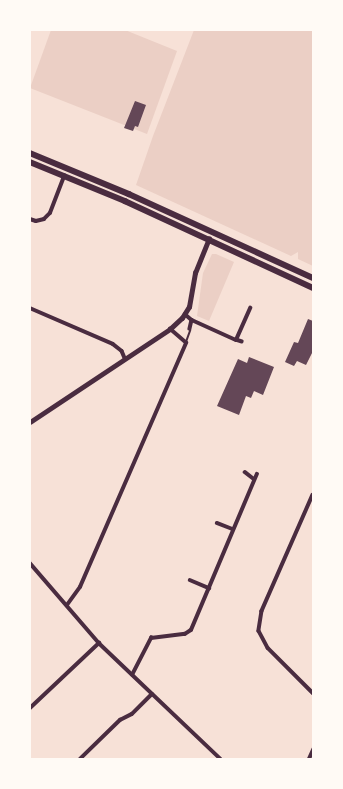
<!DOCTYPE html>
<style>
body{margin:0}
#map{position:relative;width:343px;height:789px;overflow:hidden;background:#f7e1d7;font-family:"Open Sans",sans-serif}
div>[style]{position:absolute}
.green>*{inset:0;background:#ebcfc5}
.building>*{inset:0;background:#644757}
.service>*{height:1.5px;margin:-0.75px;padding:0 0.75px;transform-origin:0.75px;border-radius:0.75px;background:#4a2c40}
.minor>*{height:3.5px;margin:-1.75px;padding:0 1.75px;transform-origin:1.75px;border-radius:1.75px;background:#4a2c40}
.tertiary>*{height:4.5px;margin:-2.25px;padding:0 2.25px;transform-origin:2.25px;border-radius:2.25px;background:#4a2c40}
.trunk>*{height:5.5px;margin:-2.75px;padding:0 2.75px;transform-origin:2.75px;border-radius:2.75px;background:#4a2c40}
span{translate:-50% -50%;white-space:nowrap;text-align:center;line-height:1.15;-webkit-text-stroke:3px #fffaf5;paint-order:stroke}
.frame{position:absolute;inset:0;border:31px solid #fffaf5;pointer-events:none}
</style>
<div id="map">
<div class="green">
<i style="clip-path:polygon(51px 30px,125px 30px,177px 51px,147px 134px,30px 88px)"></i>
<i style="clip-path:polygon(194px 30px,313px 30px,313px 266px,298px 259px,298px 252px,291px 256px,136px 185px,153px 136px)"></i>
<i style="clip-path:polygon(212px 254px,216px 254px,234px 262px,209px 321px,197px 316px,203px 273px)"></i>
</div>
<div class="building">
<i style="clip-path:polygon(135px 101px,146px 105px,138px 127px,135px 126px,133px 131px,124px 128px)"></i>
<i style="clip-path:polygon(308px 319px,313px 321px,313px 351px,306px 365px,297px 361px,294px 366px,285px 362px,294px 342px,298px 343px)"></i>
<i style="clip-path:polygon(249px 357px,274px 367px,263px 395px,254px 391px,251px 398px,246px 396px,239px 415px,217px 406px,238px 359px,247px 363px)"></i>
</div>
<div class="service">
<i style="left:186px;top:342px;width:12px;rotate:-70deg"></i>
</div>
<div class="minor">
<i style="left:30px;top:219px;width:6px;rotate:18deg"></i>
<i style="left:36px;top:221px;width:8px;rotate:-14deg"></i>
<i style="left:44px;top:219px;width:8px;rotate:-45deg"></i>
<i style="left:50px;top:213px;width:40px;rotate:-69deg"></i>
<i style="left:30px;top:308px;width:90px;rotate:23.4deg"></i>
<i style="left:113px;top:344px;width:11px;rotate:38deg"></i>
<i style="left:122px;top:351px;width:8px;rotate:67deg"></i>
<i style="left:185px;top:314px;width:9px;rotate:41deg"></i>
<i style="left:192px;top:320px;width:9px;rotate:103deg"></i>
<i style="left:192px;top:320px;width:48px;rotate:24.4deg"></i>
<i style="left:242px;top:342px;width:6px;rotate:-162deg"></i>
<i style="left:236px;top:340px;width:35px;rotate:-66deg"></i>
<i style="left:245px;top:472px;width:11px;rotate:38deg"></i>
<i style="left:313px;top:495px;width:127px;rotate:113.7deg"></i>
<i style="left:262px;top:611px;width:20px;rotate:99deg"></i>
<i style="left:259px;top:631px;width:19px;rotate:62deg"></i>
<i style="left:268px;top:648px;width:64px;rotate:45deg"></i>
<i style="left:217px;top:523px;width:17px;rotate:21deg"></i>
<i style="left:30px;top:563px;width:106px;rotate:49.2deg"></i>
<i style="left:99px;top:643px;width:168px;rotate:43.6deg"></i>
<i style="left:190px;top:580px;width:21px;rotate:23deg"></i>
<i style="left:67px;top:605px;width:22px;rotate:-54deg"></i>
<i style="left:80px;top:587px;width:266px;rotate:-66.5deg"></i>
<i style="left:186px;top:343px;width:21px;rotate:-139deg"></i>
<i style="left:132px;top:675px;width:42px;rotate:-62.8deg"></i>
<i style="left:151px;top:638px;width:34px;rotate:-7deg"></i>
<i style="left:185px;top:634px;width:7px;rotate:-34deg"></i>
<i style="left:191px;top:630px;width:169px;rotate:-67.1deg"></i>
<i style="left:30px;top:708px;width:95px;rotate:-43.3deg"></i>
<i style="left:80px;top:759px;width:56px;rotate:-44.3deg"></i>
<i style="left:120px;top:720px;width:13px;rotate:-27deg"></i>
<i style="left:132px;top:714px;width:28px;rotate:-45deg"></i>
<i style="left:309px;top:759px;width:10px;rotate:-66deg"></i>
</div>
<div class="tertiary">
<i style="left:30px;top:422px;width:168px;rotate:-33.6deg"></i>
<i style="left:170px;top:329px;width:16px;rotate:-43deg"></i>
<i style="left:182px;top:318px;width:13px;rotate:-58deg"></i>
<i style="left:189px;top:307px;width:35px;rotate:-80deg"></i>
<i style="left:195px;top:273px;width:37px;rotate:-68deg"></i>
</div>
<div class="trunk">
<i style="left:30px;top:153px;width:107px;rotate:22.5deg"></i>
<i style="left:129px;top:194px;width:202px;rotate:24.5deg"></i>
<i style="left:30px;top:162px;width:103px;rotate:22.3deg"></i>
<i style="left:125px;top:201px;width:207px;rotate:24.8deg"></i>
</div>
<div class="frame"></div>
</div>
